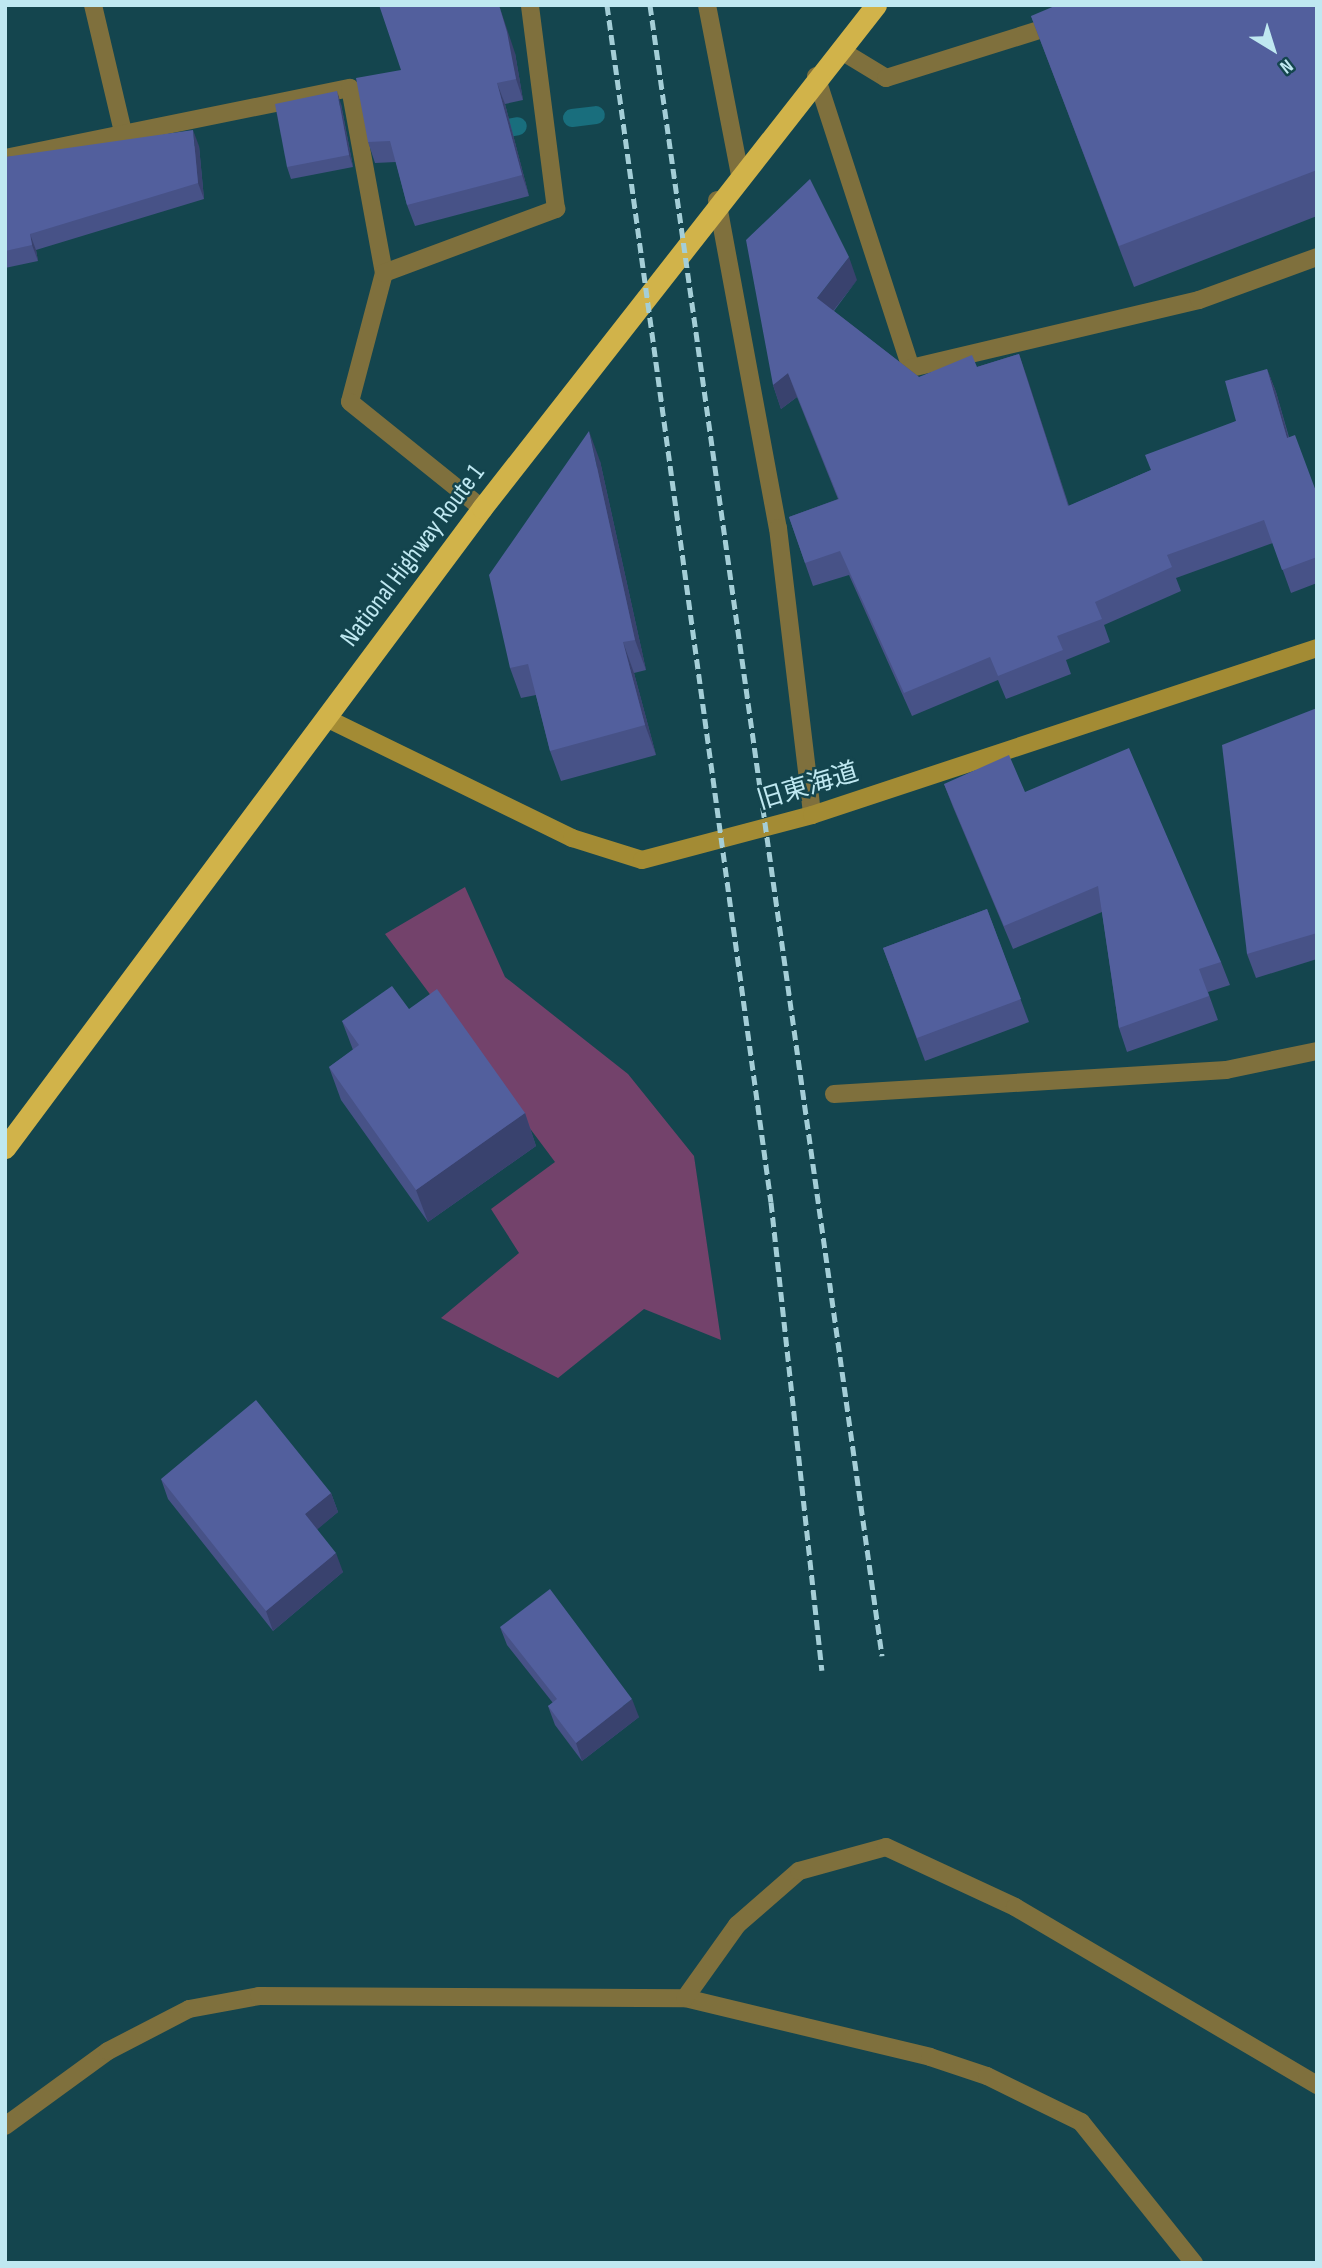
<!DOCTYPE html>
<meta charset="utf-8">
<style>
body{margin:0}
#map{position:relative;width:1322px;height:2268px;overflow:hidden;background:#14454e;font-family:"Sofia Sans Condensed","Noto Sans JP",sans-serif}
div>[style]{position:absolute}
.green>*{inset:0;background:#73426b}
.stream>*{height:18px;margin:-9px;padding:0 9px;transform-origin:9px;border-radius:9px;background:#196e7d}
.lane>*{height:18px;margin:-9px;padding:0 9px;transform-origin:9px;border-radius:9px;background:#7f703d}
.street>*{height:18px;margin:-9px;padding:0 9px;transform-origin:9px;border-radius:9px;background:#7f703d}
.secondary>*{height:18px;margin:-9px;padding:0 9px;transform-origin:9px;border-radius:9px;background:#a38b34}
.highway>*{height:21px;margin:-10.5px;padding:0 10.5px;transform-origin:10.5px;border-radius:10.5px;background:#d1b34a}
.rail>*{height:5px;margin-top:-2.5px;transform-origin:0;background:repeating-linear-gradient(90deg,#a4ced7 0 10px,transparent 0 15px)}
.wall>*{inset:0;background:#475287}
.shaded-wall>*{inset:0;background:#39426e}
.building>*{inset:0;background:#525f9d}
span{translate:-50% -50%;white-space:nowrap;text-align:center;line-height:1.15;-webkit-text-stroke:5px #14454e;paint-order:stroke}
.street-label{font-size:26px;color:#bfe8f1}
.frame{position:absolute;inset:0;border:7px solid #bfe8f1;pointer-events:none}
.north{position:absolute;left:1238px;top:14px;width:70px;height:70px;-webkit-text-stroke:5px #14454e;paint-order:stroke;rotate:142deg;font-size:19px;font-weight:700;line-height:28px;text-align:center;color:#bfe8f1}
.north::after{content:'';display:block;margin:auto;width:24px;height:32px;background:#bfe8f1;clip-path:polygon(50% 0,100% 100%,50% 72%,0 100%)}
</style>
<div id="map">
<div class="green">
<i style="clip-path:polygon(465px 887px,505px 977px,628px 1074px,694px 1156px,721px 1340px,644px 1309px,558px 1378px,441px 1318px,519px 1253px,491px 1209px,555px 1162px,385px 934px)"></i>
</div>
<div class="stream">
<i style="left:572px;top:118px;width:24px;rotate:-7deg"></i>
<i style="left:492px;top:124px;width:6px;rotate:72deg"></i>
<i style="left:494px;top:130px;width:24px;rotate:-9deg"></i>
</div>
<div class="lane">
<i style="left:93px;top:5px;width:130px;rotate:76.7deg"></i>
<i style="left:816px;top:76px;width:307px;rotate:72deg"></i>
<i style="left:911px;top:368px;width:296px;rotate:-13.3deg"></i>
<i style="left:1199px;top:300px;width:126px;rotate:-20deg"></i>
<i style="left:834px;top:1094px;width:393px;rotate:-3.5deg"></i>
<i style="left:1226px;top:1070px;width:93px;rotate:-11.8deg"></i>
</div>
<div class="street">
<i style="left:707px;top:5px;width:173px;rotate:79deg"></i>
<i style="left:840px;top:50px;width:54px;rotate:31.3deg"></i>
<i style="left:886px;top:78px;width:180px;rotate:-17.4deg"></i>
<i style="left:5px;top:158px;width:352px;rotate:-11.5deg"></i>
<i style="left:350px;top:88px;width:188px;rotate:79.6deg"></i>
<i style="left:384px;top:273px;width:133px;rotate:104.8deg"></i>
<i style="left:350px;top:402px;width:169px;rotate:38.8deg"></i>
<i style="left:717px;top:200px;width:334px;rotate:79.5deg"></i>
<i style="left:778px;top:528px;width:289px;rotate:83.2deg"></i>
<i style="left:384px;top:273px;width:184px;rotate:-20.4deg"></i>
<i style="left:556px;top:209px;width:206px;rotate:-97.3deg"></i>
<i style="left:685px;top:1998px;width:252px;rotate:13.5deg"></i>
<i style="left:930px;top:2057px;width:60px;rotate:18.4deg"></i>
<i style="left:987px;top:2076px;width:105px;rotate:26.1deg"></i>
<i style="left:1081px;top:2122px;width:181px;rotate:51.3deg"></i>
<i style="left:5px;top:2126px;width:127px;rotate:-36.1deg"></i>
<i style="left:108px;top:2051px;width:91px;rotate:-27.4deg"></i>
<i style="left:189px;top:2009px;width:71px;rotate:-10.5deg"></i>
<i style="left:259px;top:1996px;width:426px;rotate:0.3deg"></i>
<i style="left:685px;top:1998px;width:90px;rotate:-54.5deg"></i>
<i style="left:737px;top:1925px;width:82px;rotate:-41.1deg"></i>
<i style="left:799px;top:1871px;width:90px;rotate:-15.4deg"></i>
<i style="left:886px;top:1847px;width:142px;rotate:24.9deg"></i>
<i style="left:1015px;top:1907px;width:351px;rotate:30.5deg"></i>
</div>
<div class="secondary">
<i style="left:326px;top:718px;width:274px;rotate:26deg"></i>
<i style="left:572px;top:838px;width:73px;rotate:17.4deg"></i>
<i style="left:642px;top:860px;width:176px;rotate:-14.8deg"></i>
<i style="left:812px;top:815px;width:532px;rotate:-18.3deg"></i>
</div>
<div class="highway">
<i style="left:5px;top:1148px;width:798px;rotate:-53.3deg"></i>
<i style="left:482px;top:508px;width:639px;rotate:-51.93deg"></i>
</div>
<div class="rail">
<i style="left:607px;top:5px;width:1208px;rotate:82.2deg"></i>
<i style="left:771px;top:1202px;width:471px;rotate:83.8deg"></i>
<i style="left:650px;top:5px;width:1667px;rotate:82deg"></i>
</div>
<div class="wall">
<i style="clip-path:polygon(1317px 5px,1317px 216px,1134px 287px,1031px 16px)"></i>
<i style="clip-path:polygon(515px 53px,523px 100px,505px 104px,529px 196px,415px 226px,407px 205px,396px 162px,375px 163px,368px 142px)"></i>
<i style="clip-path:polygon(341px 104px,353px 167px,291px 179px,287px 167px)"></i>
<i style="clip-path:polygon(199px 146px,204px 199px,36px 250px,38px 261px,5px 268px,5px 157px)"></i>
<i style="clip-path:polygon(857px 280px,834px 311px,919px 377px,977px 367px,1019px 354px,1069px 506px,1151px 470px,1236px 421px,1267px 369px,1276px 392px,1289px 437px,1317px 494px,1317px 583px,1291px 593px,1273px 543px,1176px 578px,1181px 591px,1104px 625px,1110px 642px,1066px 660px,1071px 674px,1006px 699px,998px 680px,912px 716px,849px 575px,813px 586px,789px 517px,838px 499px,797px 397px,781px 409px,773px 385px)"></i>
<i style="clip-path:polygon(600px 461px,646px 670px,634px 673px,656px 755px,561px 781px,550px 751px,536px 695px,521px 698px,510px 668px)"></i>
<i style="clip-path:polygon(1317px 708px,1317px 959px,1256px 978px,1247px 954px)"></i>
<i style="clip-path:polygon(944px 784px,1025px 792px,1221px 962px,1230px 985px,1208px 992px,1218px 1020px,1127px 1052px,1119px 1028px,1102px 912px,1013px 949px,953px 807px)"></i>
<i style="clip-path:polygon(987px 909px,1029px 1022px,925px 1061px,883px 948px)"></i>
<i style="clip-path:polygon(409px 1009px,525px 1113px,536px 1146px,428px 1222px,341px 1100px,329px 1067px,353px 1050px,342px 1021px)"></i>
<i style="clip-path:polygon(161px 1479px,331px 1493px,338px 1512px,317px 1529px,343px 1572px,273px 1631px,168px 1499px)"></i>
<i style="clip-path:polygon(500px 1627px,639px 1717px,582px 1761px,555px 1725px,548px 1706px,553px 1703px,507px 1645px)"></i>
</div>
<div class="shaded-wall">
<i style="clip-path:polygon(499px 5px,515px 53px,523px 100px,516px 79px)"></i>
<i style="clip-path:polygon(497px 83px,505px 104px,529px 196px,522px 175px)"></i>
<i style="clip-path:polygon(337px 91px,341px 104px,353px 167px,349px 155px)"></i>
<i style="clip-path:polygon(193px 130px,199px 146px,204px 199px,198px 183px)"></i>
<i style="clip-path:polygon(30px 234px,36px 250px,38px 261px,32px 245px)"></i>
<i style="clip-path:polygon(849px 257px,857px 280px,825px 321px,817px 298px)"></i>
<i style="clip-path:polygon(1019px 354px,1027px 377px,1076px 530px,1068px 506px)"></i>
<i style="clip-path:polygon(1267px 369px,1276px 392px,1295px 461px,1287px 438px)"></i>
<i style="clip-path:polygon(788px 373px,797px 397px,781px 409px,773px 385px)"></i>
<i style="clip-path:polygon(589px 431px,600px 461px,646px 670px,635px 640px)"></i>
<i style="clip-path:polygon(623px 642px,634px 673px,656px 755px,645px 725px)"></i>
<i style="clip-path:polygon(525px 1113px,536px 1146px,428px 1222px,416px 1190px)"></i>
<i style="clip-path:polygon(331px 1493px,338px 1512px,312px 1534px,305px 1514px)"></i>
<i style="clip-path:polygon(336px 1553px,343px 1572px,273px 1631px,266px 1611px)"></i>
<i style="clip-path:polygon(632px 1699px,639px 1717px,582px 1761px,576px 1743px)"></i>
</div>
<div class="building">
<i style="clip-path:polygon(379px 5px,499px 5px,507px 32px,516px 79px,497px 83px,522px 175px,407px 205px,390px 141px,368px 142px,356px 78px,401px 70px)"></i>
<i style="clip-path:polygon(1057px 5px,1317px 5px,1317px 170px,1119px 246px,1031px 16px)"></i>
<i style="clip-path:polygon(337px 91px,349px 155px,287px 167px,275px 104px)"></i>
<i style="clip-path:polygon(193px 130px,198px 183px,30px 234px,32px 245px,5px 251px,5px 157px)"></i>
<i style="clip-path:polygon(810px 179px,849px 257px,817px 298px,919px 377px,972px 355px,977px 367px,1019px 354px,1068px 506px,1151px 470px,1145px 455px,1236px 421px,1225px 381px,1267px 369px,1287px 438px,1295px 435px,1317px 494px,1317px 557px,1282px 570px,1264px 520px,1167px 555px,1172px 567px,1095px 602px,1102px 619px,1057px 636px,1063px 650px,998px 676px,990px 657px,904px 693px,840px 551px,805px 563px,789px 517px,839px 499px,788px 373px,773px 385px,746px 240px)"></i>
<i style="clip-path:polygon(589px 431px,635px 640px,623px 642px,645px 725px,550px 751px,528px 664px,510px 668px,489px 575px)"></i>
<i style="clip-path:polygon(1317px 708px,1317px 933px,1247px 954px,1222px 745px)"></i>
<i style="clip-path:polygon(1129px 748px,1221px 962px,1199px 969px,1209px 996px,1119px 1028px,1098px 886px,1004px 926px,944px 784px,1009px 755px,1025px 792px)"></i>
<i style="clip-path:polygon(987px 909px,1021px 999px,917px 1038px,883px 948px)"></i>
<i style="clip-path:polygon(392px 986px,409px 1009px,437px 989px,525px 1113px,416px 1190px,329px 1067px,359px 1045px,342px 1021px)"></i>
<i style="clip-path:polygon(256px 1400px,331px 1493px,305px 1514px,336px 1553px,266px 1611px,161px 1479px)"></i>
<i style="clip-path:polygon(550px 1589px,632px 1699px,576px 1743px,548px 1706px,557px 1699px,500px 1627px)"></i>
</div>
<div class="street-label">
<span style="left:413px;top:556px;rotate:-53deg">National Highway Route 1</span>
<span style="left:808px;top:787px;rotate:-17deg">旧東海道</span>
</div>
<div class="frame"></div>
<div class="north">N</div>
</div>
